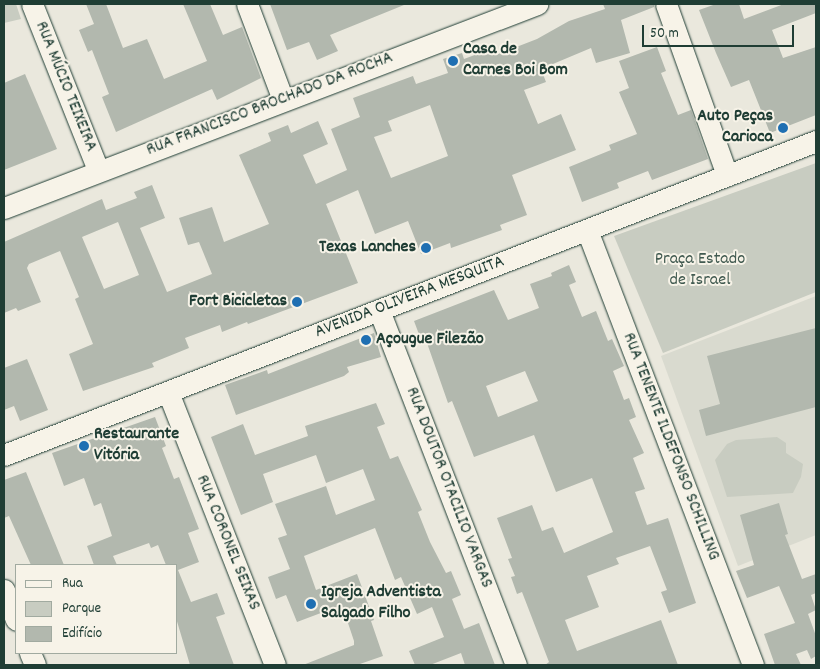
<!DOCTYPE html>
<meta charset="utf-8">
<style>
body{margin:0}
#map{position:relative;width:820px;height:669px;overflow:hidden;background:#eae8dd;font-family:Dekko,sans-serif}
div>[style]{position:absolute}
.built>*{inset:0;background:#d9dacf}
.green>*{inset:0;background:#c8ccc1}
.building>*{inset:0;background:#b2b8ae}
.roads{filter:drop-shadow(0 0 1px #1f3d34) drop-shadow(0 0 1px #1f3d34)}
.minor>*{height:21px;margin:-10.5px;padding:0 10.5px;transform-origin:10.5px;border-radius:10.5px;background:#f7f3e8}
.dots>*{width:14px;height:14px;translate:-50% -50%;box-sizing:border-box;border:2px solid #f7f3e8;border-radius:50%}
span{translate:-50% -50%;white-space:nowrap;text-align:center;line-height:1.15;-webkit-text-stroke:4px #f7f3e8;paint-order:stroke}
.poi-label{font-size:18px;color:#1f3d34;font-weight:700}
.left{translate:0 -50%;text-align:left}
.right{translate:-100% -50%;text-align:right}
.street-label{font-size:18px;color:#1f3d34}
.park-label{font-size:18px;color:#415a50}
.frame{position:absolute;inset:0;border:5px solid #1f3d34;pointer-events:none}
.legend{position:absolute;left:15px;top:564px;width:162px;height:90px;box-sizing:border-box;background:#f7f3e8;border:1px solid #a1aaa0;margin:0;padding:6px 9px;list-style:none;font-size:15px;color:#1f3d34}
.legend li{display:flex;align-items:center;gap:10px;height:25px}
.legend b{width:25px;border:1px solid #a1aaa0}
.scale{position:absolute;left:642px;top:25px;width:152px;height:22px;box-sizing:border-box;border:2px solid #1f3d34;border-top:0;padding-left:6px;font-size:15px;line-height:18px;white-space:nowrap;color:#1f3d34;-webkit-text-stroke:4px #f7f3e8;paint-order:stroke}
</style>
<div id="map">
<div class="built">
<i style="clip-path:polygon(816px 296px,816px 535px,738px 566px,661px 356px)"></i>
</div>
<div class="green">
<i style="clip-path:polygon(4px 4px,16px 4px,21px 19px,4px 23px)"></i>
<i style="clip-path:polygon(816px 163px,816px 292px,663px 353px,614px 236px)"></i>
<i style="clip-path:polygon(777px 437px,786px 443px,786px 453px,803px 464px,801px 477px,793px 493px,727px 497px,715px 460px,727px 444px,736px 440px)"></i>
</div>
<div class="building">
<i style="clip-path:polygon(86px 4px,106px 4px,123px 48px,147px 39px,164px 79px,207px 61px,183px 4px,210px 4px,223px 35px,242px 27px,261px 78px,217px 100px,212px 89px,116px 132px,102px 97px,109px 94px,92px 50px,88px 52px,79px 30px,94px 24px)"></i>
<i style="clip-path:polygon(270px 4px,404px 4px,404px 5px,330px 35px,338px 51px,317px 60px,309px 42px,287px 50px)"></i>
<i style="clip-path:polygon(evenodd,603px 4px,654px 4px,654px 7px,621px 20px,630px 53px,596px 63px,591px 48px,541px 69px,546px 82px,524px 90px,538px 124px,561px 114px,576px 150px,512px 175px,527px 215px,500px 225px,502px 230px,451px 248px,450px 243px,421px 254px,408px 221px,375px 234px,358px 190px,326px 204px,358px 283px,248px 324px,247px 322px,222px 332px,220px 325px,185px 338px,189px 348px,152px 363px,154px 367px,83px 391px,69px 354px,93px 344px,75px 299px,79px 297px,60px 251px,29px 264px,27px 268px,41px 302px,18px 311px,16px 308px,4px 313px,4px 242px,102px 199px,106px 210px,137px 198px,134px 192px,152px 185px,165px 218px,140px 228px,167px 292px,212px 274px,199px 242px,188px 245px,179px 218px,212px 207px,224px 242px,269px 224px,239px 155px,271px 141px,268px 133px,288px 125px,291px 133px,318px 121px,328px 144px,303px 155px,316px 184px,347px 170px,331px 129px,360px 117px,353px 98px,413px 76px,416px 84px,448px 73px,443px 59px,462px 53px,464px 59px,496px 47px,498px 54px,537px 39px,569px 21px,605px 9px,603px 4px,430px 105px,448px 156px,391px 178px,374px 137px,392px 131px,388px 121px,430px 105px,603px 4px,118px 222px,139px 275px,104px 289px,82px 237px,118px 222px)"></i>
<i style="clip-path:polygon(716px 4px,739px 4px,744px 19px,784px 4px,816px 4px,816px 13px,772px 30px,783px 58px,816px 47px,816px 115px,770px 133px,749px 80px,731px 87px,716px 53px,699px 10px)"></i>
<i style="clip-path:polygon(657px 47px,666px 71px,661px 73px,678px 115px,691px 110px,708px 159px,652px 180px,648px 171px,617px 183px,619px 188px,582px 202px,569px 167px,611px 150px,609px 145px,637px 134px,619px 92px,629px 88px,619px 61px)"></i>
<i style="clip-path:polygon(25px 74px,57px 149px,4px 170px,4px 83px)"></i>
<i style="clip-path:polygon(evenodd,569px 265px,576px 282px,569px 285px,582px 317px,596px 311px,608px 341px,612px 339px,624px 366px,613px 371px,624px 400px,629px 398px,636px 417px,629px 420px,644px 453px,633px 458px,645px 489px,635px 492px,647px 525px,668px 518px,696px 603px,669px 613px,661px 592px,667px 590px,650px 546px,616px 558px,619px 564px,587px 576px,599px 607px,565px 620px,577px 651px,661px 620px,678px 665px,545px 665px,549px 662px,522px 592px,517px 594px,511px 577px,515px 576px,508px 559px,512px 558px,497px 518px,532px 505px,542px 531px,553px 527px,564px 553px,613px 532px,592px 478px,556px 492px,534px 435px,474px 457px,452px 401px,448px 403px,427px 343px,423px 345px,414px 321px,494px 290px,508px 320px,539px 308px,530px 284px,552px 276px,551px 273px,569px 265px,525px 371px,538px 401px,498px 417px,486px 386px,525px 371px)"></i>
<i style="clip-path:polygon(816px 328px,816px 407px,706px 436px,699px 410px,720px 404px,707px 356px)"></i>
<i style="clip-path:polygon(374px 333px,381px 357px,347px 367px,349px 372px,344px 376px,236px 415px,225px 385px,267px 370px,268px 374px)"></i>
<i style="clip-path:polygon(27px 359px,48px 410px,20px 421px,14px 406px,4px 410px,4px 368px)"></i>
<i style="clip-path:polygon(376px 403px,385px 424px,377px 427px,390px 459px,398px 456px,422px 510px,418px 512px,430px 542px,446px 573px,451px 571px,461px 595px,452px 599px,464px 629px,479px 623px,495px 665px,465px 665px,461px 653px,430px 665px,415px 665px,409px 651px,444px 637px,432px 607px,417px 614px,401px 577px,395px 580px,375px 528px,304px 556px,316px 590px,357px 574px,374px 620px,371px 621px,383px 656px,357px 665px,303px 665px,354px 645px,354px 641px,342px 605px,297px 622px,286px 595px,276px 599px,268px 577px,290px 569px,278px 538px,287px 535px,275px 504px,326px 486px,336px 515px,375px 500px,363px 469px,326px 483px,316px 455px,263px 474px,273px 502px,241px 515px,211px 437px,243px 424px,255px 455px,308px 436px,305px 426px)"></i>
<i style="clip-path:polygon(155px 417px,166px 446px,162px 448px,174px 479px,179px 477px,199px 529px,188px 533px,199px 562px,178px 570px,191px 602px,217px 593px,225px 614px,216px 617px,234px 665px,190px 665px,176px 618px,176px 565px,166px 565px,158px 545px,151px 548px,149px 543px,113px 556px,117px 565px,94px 565px,87px 546px,112px 536px,101px 503px,94px 506px,84px 478px,64px 486px,52px 453px)"></i>
<i style="clip-path:polygon(26px 472px,64px 565px,31px 565px,9px 516px,4px 518px,4px 480px)"></i>
<i style="clip-path:polygon(779px 503px,788px 534px,785px 535px,802px 579px,816px 574px,816px 593px,811px 595px,816px 610px,808px 614px,816px 636px,816px 656px,811px 659px,807px 650px,796px 654px,801px 665px,775px 665px,764px 634px,795px 623px,779px 586px,747px 598px,736px 571px,754px 565px,740px 515px)"></i>
</div>
<div class="roads">
<div class="minor">
<i style="left:32px;top:4px;width:179px;rotate:68.3deg"></i>
<i style="left:247px;top:4px;width:103px;rotate:69.4deg"></i>
<i style="left:666px;top:4px;width:182px;rotate:70.4deg"></i>
<i style="left:4px;top:208px;width:571px;rotate:-20.94deg"></i>
<i style="left:587px;top:230px;width:466px;rotate:69.1deg"></i>
<i style="left:379px;top:310px;width:381px;rotate:68.9deg"></i>
<i style="left:168px;top:392px;width:293px;rotate:68.6deg"></i>
<i style="left:4px;top:455px;width:871px;rotate:-21.14deg"></i>
<i style="left:4px;top:590px;width:32px;rotate:68deg"></i>
<i style="left:30px;top:653px;width:13px;rotate:67deg"></i>
</div>
</div>
<div class="dots">
<i style="left:453px;top:61px;background:#1f6fb2"></i>
<i style="left:783px;top:128px;background:#1f6fb2"></i>
<i style="left:426px;top:248px;background:#1f6fb2"></i>
<i style="left:297px;top:302px;background:#1f6fb2"></i>
<i style="left:366px;top:340px;background:#1f6fb2"></i>
<i style="left:84px;top:446px;background:#1f6fb2"></i>
<i style="left:311px;top:604px;background:#1f6fb2"></i>
</div>
<div class="poi-label">
<span class="left" style="left:463px;top:61px">Casa de<br>Carnes Boi Bom</span>
<span class="right" style="left:773px;top:128px">Auto Peças<br>Carioca</span>
<span class="right" style="left:416px;top:248px">Texas Lanches</span>
<span class="right" style="left:287px;top:302px">Fort Bicicletas</span>
<span class="left" style="left:376px;top:340px">Açougue Filezão</span>
<span class="left" style="left:94px;top:446px">Restaurante<br>Vitória</span>
<span class="left" style="left:321px;top:604px">Igreja Adventista<br>Salgado Filho</span>
</div>
<div class="street-label">
<span style="left:65px;top:87px;rotate:68deg">RUA MÚCIO TEIXEIRA</span>
<span style="left:270px;top:105px;rotate:-21deg">RUA FRANCISCO BROCHADO DA ROCHA</span>
<span style="left:410px;top:298px;rotate:-21deg">AVENIDA OLIVEIRA MESQUITA</span>
<span style="left:670px;top:447px;rotate:69deg">RUA TENENTE ILDEFONSO SCHILLING</span>
<span style="left:448px;top:488px;rotate:69deg">RUA DOUTOR OTACILIO VARGAS</span>
<span style="left:227px;top:543px;rotate:68deg">RUA CORONEL SEIXAS</span>
</div>
<div class="park-label">
<span style="left:700px;top:271px">Praça Estado<br>de Israel</span>
</div>
<div class="frame"></div>
<ul class="legend">
<li><b style="height:6px;background:#f7f3e8"></b>Rua</li>
<li><b style="height:14px;background:#c8ccc1"></b>Parque</li>
<li><b style="height:14px;background:#b2b8ae"></b>Edifício</li>
</ul>
<div class="scale">50 m</div>
</div>
